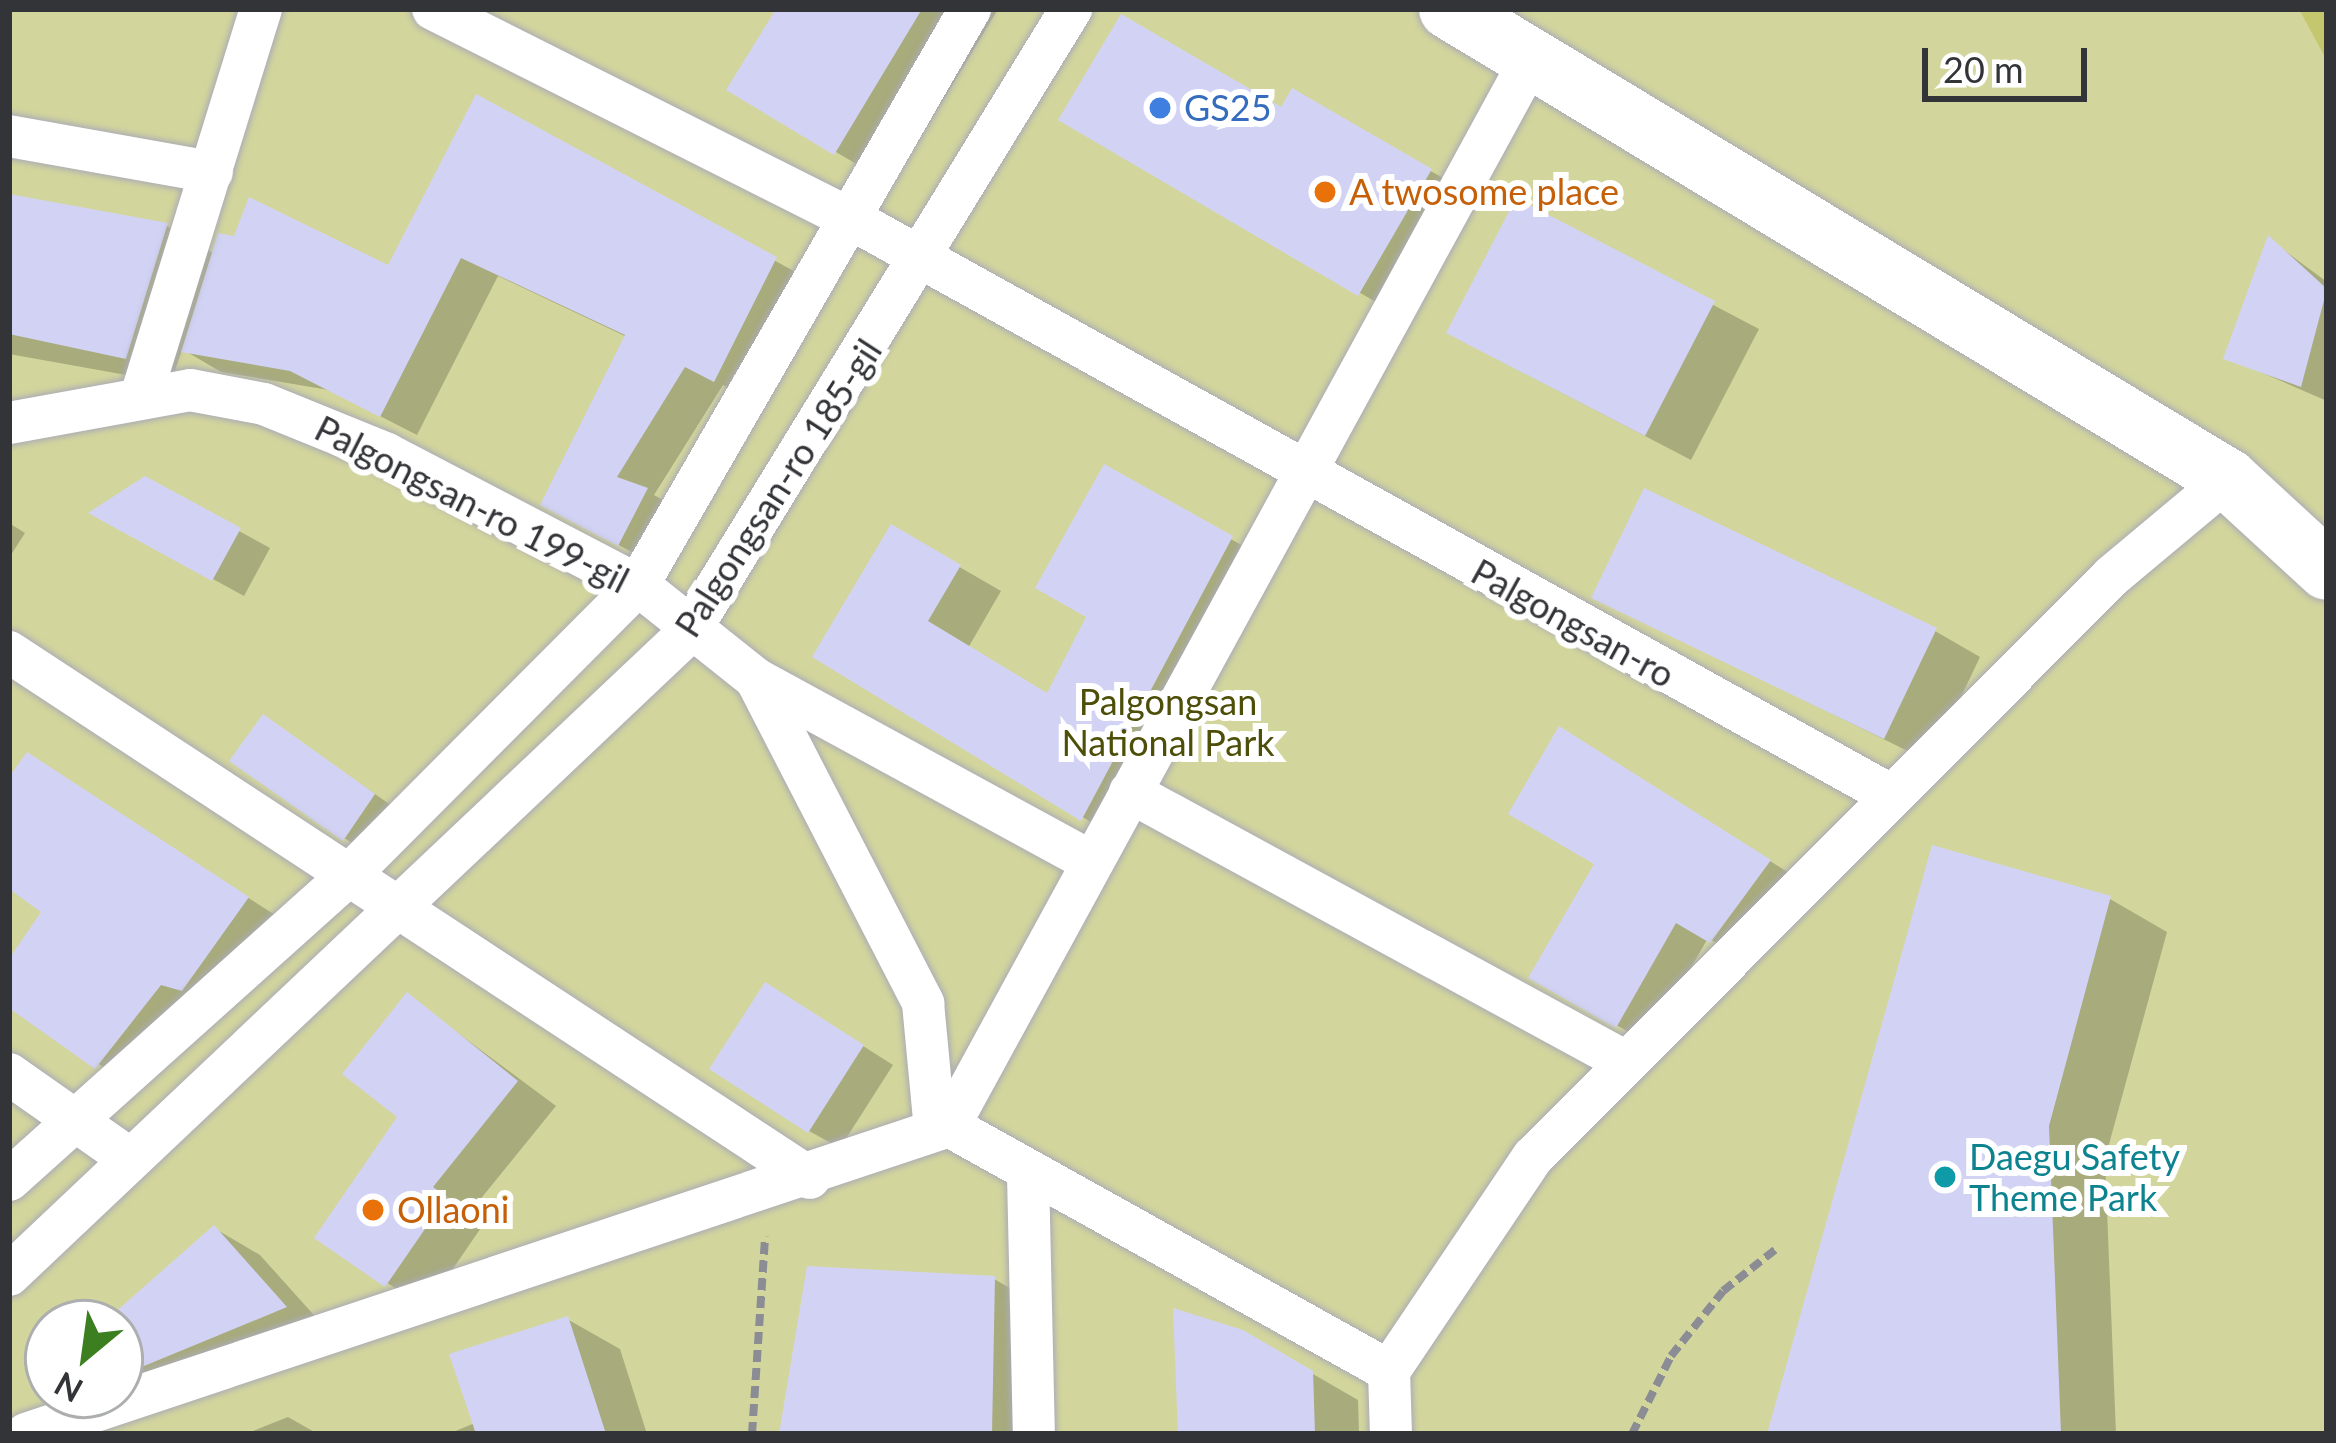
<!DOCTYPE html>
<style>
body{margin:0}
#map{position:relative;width:2336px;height:1443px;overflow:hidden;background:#f0f0fb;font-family:Lato,sans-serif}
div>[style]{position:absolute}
.green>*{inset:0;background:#d3d69c}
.forest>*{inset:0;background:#c4c76d}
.shadow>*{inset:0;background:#0003}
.building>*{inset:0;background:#d2d3f4}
.path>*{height:8px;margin-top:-4px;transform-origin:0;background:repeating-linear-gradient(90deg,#8c8d94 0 12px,transparent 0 18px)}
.roads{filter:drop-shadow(0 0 3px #ababb5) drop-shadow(0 0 3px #ababb5)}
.minor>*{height:42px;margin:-21px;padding:0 21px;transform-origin:21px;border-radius:21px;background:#fff}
.secondary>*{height:60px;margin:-30px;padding:0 30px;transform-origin:30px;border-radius:30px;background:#fff}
.dots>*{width:33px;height:33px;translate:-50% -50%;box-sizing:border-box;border:6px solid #fff;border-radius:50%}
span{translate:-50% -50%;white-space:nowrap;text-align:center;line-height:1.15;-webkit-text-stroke:12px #fff;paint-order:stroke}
.shop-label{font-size:36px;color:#366cbe}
.left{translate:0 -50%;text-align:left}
.food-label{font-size:36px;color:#c56008}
.street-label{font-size:36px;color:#333438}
.park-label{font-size:36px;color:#4d4e07}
.culture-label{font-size:36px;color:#0d838f}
.frame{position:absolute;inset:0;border:12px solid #333438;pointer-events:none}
.north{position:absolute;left:24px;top:1299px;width:120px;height:120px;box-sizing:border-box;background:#fff;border:3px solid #adaeaf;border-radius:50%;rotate:209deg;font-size:33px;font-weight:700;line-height:48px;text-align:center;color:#333438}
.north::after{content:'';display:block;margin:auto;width:42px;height:54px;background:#3c7f20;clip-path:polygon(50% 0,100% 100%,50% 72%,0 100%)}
.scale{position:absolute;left:1922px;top:48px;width:165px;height:54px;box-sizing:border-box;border:6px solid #333438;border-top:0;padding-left:15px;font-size:36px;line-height:42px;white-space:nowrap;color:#333438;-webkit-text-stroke:9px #fff;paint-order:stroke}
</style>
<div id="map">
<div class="green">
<i style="clip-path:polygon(evenodd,9px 9px,2327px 9px,2327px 1434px,9px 1434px,9px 9px,48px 1323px,120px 1323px,120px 1395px,48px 1395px,48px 1323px)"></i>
</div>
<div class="forest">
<i style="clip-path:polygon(2299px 9px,2327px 9px,2327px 61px)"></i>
</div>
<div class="shadow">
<i style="clip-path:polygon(779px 9px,998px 9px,892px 185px,836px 152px)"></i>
<i style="clip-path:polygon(1293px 92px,1476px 197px,1405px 319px,1062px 119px,1282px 111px)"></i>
<i style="clip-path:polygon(478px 98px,812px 281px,752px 400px,723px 385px,654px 495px,682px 511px,655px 564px,580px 525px,627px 337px,498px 276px,417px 435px,329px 390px,221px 372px,182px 349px,171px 383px,9px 354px,9px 198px,167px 226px,215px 254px,390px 269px)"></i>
<i style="clip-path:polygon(1517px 202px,1759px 329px,1691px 460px,1495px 358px)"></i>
<i style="clip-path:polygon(2269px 239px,2327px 282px,2327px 401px,2226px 357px)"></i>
<i style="clip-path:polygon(1106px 468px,1273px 563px,1124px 842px,816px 656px,892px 528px,1001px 591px,968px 648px,1049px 696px,1090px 616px)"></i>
<i style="clip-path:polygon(9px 523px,25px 533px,9px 558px)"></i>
<i style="clip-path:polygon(123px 530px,239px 531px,270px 548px,244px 596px)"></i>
<i style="clip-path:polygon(1595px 597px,1935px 631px,1980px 657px,1930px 762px)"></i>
<i style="clip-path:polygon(264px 718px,404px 814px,375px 856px,344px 838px)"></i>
<i style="clip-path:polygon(1591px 748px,1800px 880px,1743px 958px,1708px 938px,1648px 1043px,1532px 977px,1598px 863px)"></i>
<i style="clip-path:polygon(28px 756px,289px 924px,139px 1091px,9px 1004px,9px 964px,45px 912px,9px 886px,9px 782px)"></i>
<i style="clip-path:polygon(2110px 899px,2167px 932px,2105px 1159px,2116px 1434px,1770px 1434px)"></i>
<i style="clip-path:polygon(408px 996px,556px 1106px,470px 1212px,485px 1222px,426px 1308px,318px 1238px,401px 1117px)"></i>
<i style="clip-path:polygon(797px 1004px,893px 1065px,840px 1148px,809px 1131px)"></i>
<i style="clip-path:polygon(214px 1228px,260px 1255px,330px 1333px,77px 1414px,34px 1388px,48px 1376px,48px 1395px,120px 1395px,120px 1323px,108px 1323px)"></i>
<i style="clip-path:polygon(994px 1279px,1040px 1305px,1033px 1434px,782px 1434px)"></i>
<i style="clip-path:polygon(567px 1319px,620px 1349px,647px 1434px,448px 1434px,475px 1423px)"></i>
<i style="clip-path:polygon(1242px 1333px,1358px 1400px,1359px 1434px,1181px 1434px)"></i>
<i style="clip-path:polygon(288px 1417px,318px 1434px,245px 1434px)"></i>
</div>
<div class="building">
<i style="clip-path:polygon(776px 9px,922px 9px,834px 155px,726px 90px)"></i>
<i style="clip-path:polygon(1121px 14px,1281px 107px,1292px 88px,1432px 169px,1358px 296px,1058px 120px)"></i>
<i style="clip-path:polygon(476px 94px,777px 257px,714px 382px,685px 367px,617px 477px,648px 488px,618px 546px,540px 505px,625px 335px,461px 258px,380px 417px,290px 371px,181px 352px,218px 233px,234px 236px,249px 197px,388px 265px)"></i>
<i style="clip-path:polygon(9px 194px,168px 223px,126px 359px,9px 334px)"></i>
<i style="clip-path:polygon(1516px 198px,1715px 301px,1645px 436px,1446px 333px)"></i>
<i style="clip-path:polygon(2268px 235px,2327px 289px,2301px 387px,2223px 359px)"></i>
<i style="clip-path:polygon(1104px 464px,1233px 536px,1081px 821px,812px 657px,891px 524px,961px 565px,928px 621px,1047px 693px,1086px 617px,1035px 588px)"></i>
<i style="clip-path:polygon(145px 476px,241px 528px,212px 581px,88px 513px)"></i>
<i style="clip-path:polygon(1644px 488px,1937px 628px,1884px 739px,1591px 598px)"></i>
<i style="clip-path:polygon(263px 714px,375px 794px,343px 841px,229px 761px)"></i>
<i style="clip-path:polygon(1559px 726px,1771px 860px,1710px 943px,1676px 923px,1616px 1028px,1528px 978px,1594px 864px,1508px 814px)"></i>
<i style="clip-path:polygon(27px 752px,249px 897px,182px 991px,161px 985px,95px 1069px,9px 1008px,9px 959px,41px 912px,9px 889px,9px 777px)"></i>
<i style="clip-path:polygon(1932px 845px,2111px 896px,2049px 1126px,2061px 1434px,1767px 1434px)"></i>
<i style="clip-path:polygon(765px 982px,864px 1045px,808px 1133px,709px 1069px)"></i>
<i style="clip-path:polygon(407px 992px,518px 1081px,433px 1187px,447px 1197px,385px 1287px,314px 1238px,397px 1117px,342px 1074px)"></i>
<i style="clip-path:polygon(214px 1225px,287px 1307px,120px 1376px,120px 1323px,103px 1323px)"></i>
<i style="clip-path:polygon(807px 1266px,995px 1276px,992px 1434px,779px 1434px)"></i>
<i style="clip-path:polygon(1173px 1308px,1243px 1330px,1313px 1371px,1315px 1434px,1178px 1434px)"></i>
<i style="clip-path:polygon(568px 1316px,606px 1434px,476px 1434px,449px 1354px)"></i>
</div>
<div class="path">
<i style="left:752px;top:1434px;width:198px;rotate:-86.2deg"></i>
<i style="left:1632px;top:1434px;width:87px;rotate:-63.4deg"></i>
<i style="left:1671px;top:1356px;width:83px;rotate:-51.3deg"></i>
<i style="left:1723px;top:1291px;width:68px;rotate:-38.4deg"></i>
</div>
<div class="roads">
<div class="minor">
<i style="left:433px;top:9px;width:470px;rotate:26.7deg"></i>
<i style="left:853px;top:220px;width:1188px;rotate:29deg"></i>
<i style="left:9px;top:136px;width:206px;rotate:10.1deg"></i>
<i style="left:142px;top:393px;width:402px;rotate:-72.8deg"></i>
<i style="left:9px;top:423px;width:184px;rotate:-10.3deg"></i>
<i style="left:190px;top:390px;width:75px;rotate:10.7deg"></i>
<i style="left:264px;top:404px;width:133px;rotate:22.1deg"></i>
<i style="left:387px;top:454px;width:283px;rotate:27.6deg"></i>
<i style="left:638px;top:585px;width:151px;rotate:38.5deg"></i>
<i style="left:756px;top:679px;width:382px;rotate:28.6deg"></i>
<i style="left:9px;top:652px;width:958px;rotate:33.29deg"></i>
<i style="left:756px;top:679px;width:365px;rotate:62.7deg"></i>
<i style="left:923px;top:1003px;width:127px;rotate:84.6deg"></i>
<i style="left:1130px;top:792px;width:565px;rotate:28.56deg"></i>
<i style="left:9px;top:1074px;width:144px;rotate:35.1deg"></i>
<i style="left:949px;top:1126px;width:1215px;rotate:-61.39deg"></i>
<i style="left:1028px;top:1175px;width:259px;rotate:88.7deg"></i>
<i style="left:9px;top:1180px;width:457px;rotate:-41.9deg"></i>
<i style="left:349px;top:875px;width:409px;rotate:-45.1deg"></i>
<i style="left:638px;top:585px;width:665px;rotate:-60.04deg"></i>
<i style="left:9px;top:1275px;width:936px;rotate:-43.4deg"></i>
<i style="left:689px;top:632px;width:731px;rotate:-58.48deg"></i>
<i style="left:1389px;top:1371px;width:258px;rotate:-56.1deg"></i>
<i style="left:1533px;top:1157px;width:820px;rotate:-45.1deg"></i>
<i style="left:2112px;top:576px;width:151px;rotate:-39.9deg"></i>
<i style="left:1389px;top:1371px;width:63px;rotate:88.2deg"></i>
<i style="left:26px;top:1434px;width:973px;rotate:-18.45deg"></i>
<i style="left:949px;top:1126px;width:504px;rotate:29.11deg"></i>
</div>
<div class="secondary">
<i style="left:1449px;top:9px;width:910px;rotate:31.1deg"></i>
<i style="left:2228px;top:479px;width:134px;rotate:42.6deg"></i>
</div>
</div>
<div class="dots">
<i style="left:1160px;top:108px;background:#3f7fe0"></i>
<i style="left:1325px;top:192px;background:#e8710a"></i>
<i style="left:1945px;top:1177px;background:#0f9aa8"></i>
<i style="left:373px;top:1210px;background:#e8710a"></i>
</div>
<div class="shop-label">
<span class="left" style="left:1184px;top:108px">GS25</span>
</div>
<div class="food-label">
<span class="left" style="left:1349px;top:192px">A twosome place</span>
<span class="left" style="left:397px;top:1210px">Ollaoni</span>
</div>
<div class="street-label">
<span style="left:778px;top:488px;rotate:-57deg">Palgongsan-ro 185-gil</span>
<span style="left:472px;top:504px;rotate:27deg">Palgongsan-ro 199-gil</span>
<span style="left:1573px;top:623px;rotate:29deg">Palgongsan-ro</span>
</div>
<div class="park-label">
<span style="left:1168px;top:722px">Palgongsan<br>National Park</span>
</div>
<div class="culture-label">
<span class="left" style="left:1969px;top:1177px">Daegu Safety<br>Theme Park</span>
</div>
<div class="frame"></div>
<div class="north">N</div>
<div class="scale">20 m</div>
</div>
